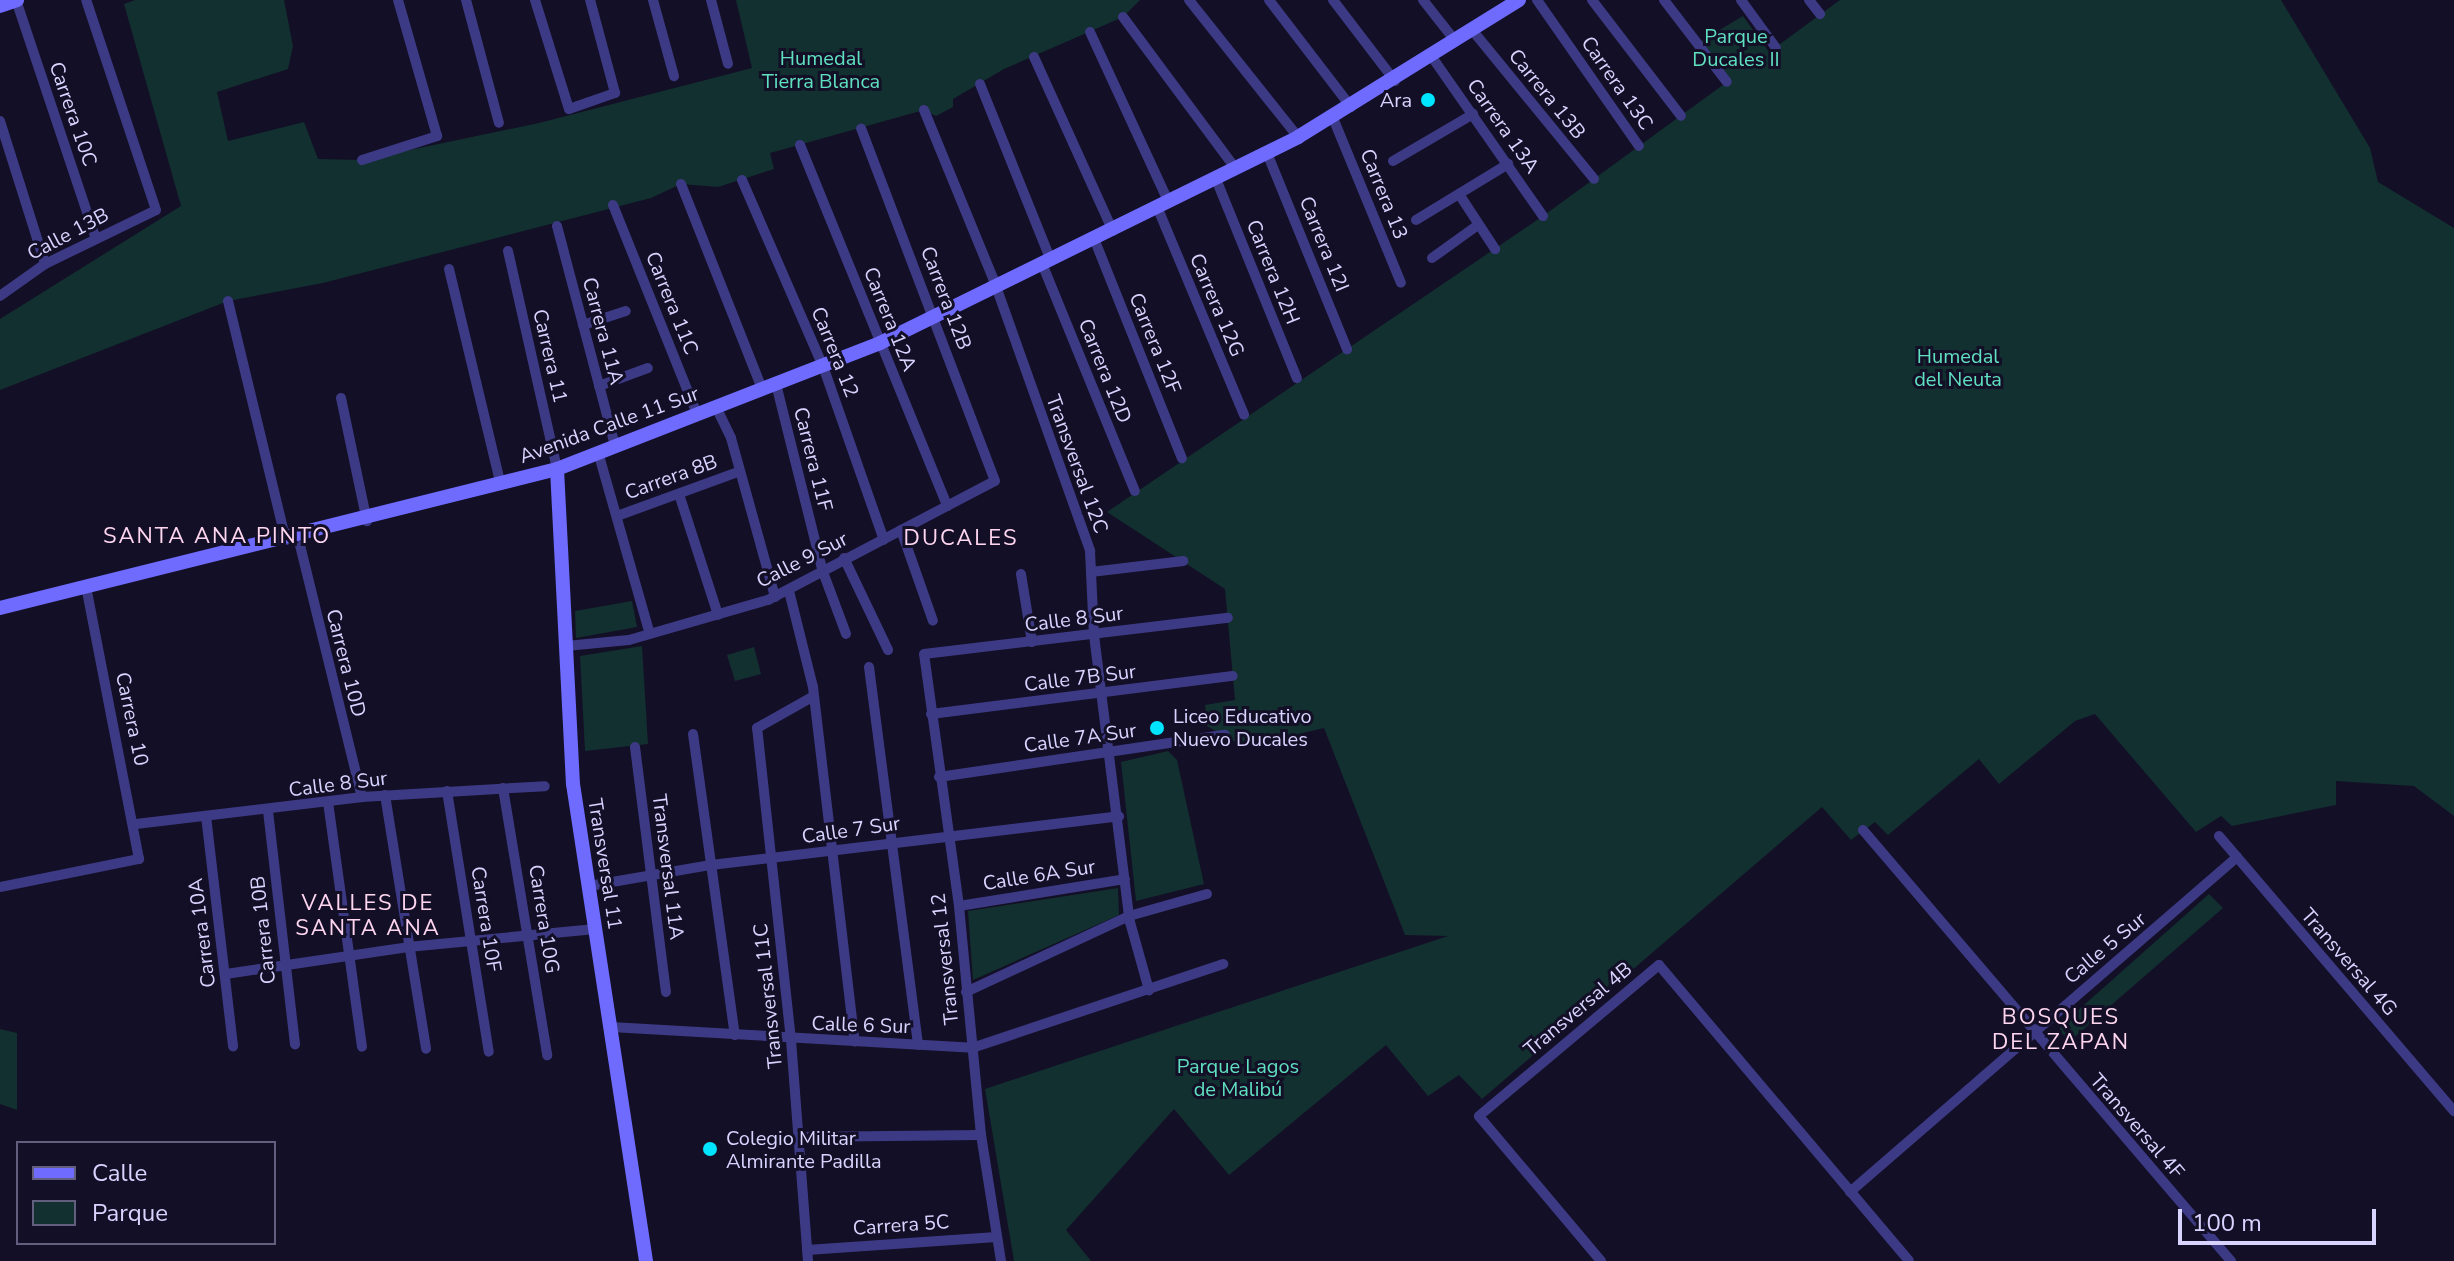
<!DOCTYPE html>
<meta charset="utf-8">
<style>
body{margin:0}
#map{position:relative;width:2454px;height:1261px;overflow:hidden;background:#130f26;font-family:"Nunito Sans",sans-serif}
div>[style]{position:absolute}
.green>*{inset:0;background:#12302f}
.street>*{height:10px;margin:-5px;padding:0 5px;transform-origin:5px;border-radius:5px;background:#3d3a85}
.secondary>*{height:14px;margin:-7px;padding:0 7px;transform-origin:7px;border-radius:7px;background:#6f6bff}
.dots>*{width:22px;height:22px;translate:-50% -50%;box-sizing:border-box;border:4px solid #130f26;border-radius:50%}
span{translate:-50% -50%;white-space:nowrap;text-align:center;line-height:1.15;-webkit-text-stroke:6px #130f26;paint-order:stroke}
.park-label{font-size:20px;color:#5fe0c0}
.street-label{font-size:20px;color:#d9d4ff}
.poi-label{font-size:20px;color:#d9d4ff}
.right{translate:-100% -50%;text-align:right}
.left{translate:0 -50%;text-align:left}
.neighbourhood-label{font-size:22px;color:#ffd6f0;letter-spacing:2px}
.legend{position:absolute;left:16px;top:1141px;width:260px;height:104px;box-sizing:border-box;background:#130f26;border:2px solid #625e7d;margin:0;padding:10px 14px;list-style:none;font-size:24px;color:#d9d4ff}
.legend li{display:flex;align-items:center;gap:16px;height:40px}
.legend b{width:40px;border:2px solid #625e7d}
.scale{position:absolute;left:2178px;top:1209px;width:198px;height:36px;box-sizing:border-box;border:4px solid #d9d4ff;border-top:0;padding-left:10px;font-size:24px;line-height:28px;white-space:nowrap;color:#d9d4ff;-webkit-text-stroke:6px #130f26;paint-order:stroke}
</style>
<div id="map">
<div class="green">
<i style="clip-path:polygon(135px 0,284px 0,293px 46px,288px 69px,217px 92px,228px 141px,304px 122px,318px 159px,362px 160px,539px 123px,752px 68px,736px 0,1140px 0,1123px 17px,1004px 69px,953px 99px,953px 107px,936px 116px,924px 110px,770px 153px,774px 169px,718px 187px,681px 184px,651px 198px,323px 283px,228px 301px,0 390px,0 319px,181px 206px,124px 4px)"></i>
<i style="clip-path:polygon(1840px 0,2281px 0,2370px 148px,2378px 182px,2454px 228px,2454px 816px,2414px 786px,2336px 781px,2336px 805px,2232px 826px,2221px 816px,2196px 832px,2095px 714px,2075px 721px,1999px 784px,1979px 759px,1888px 835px,1875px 822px,1851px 840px,1822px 807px,1482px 1099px,1459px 1075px,1428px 1096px,1386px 1045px,1229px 1175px,1174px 1109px,1066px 1230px,1091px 1261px,1014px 1261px,985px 1089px,1448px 936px,1405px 935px,1324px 728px,1244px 747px,1207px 726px,1205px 705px,1235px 700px,1225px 589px,1107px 512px,1543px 216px,1727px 82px,1701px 41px,1743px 16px,1769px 52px)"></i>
<i style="clip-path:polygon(632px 601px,637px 627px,576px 638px,575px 611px)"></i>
<i style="clip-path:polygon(642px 646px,648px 744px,585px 751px,580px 656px)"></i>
<i style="clip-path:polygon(754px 647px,761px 674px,735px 681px,727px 655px)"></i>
<i style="clip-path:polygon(1168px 751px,1177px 760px,1204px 884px,1136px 901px,1121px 762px)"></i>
<i style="clip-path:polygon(1118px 888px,1119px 915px,973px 980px,968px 911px)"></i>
<i style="clip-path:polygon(2209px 894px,2223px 908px,2070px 1041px,2057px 1029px)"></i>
<i style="clip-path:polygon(0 1029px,17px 1033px,17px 1110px,0 1104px)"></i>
</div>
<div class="street">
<i style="left:16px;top:0;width:252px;rotate:71.5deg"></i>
<i style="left:466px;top:0;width:127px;rotate:75deg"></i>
<i style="left:535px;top:0;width:114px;rotate:72.7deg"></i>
<i style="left:569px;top:109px;width:49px;rotate:-19.2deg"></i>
<i style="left:615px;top:93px;width:96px;rotate:-105deg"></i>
<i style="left:653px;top:0;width:79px;rotate:74.6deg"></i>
<i style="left:711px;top:0;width:66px;rotate:75.1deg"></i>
<i style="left:1189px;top:0;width:175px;rotate:51.5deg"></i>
<i style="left:1269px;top:0;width:135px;rotate:52.5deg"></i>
<i style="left:1333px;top:0;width:102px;rotate:52.6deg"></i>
<i style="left:1423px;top:0;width:53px;rotate:51.8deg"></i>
<i style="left:1537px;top:0;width:178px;rotate:55.1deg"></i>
<i style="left:1592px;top:0;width:146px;rotate:52.5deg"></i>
<i style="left:1664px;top:0;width:103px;rotate:52.5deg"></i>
<i style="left:1741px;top:0;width:59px;rotate:53.9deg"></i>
<i style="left:1809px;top:0;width:18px;rotate:52deg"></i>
<i style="left:1123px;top:17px;width:189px;rotate:53.4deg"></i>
<i style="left:1473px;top:31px;width:191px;rotate:50.7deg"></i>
<i style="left:1090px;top:32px;width:188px;rotate:65.2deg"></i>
<i style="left:1034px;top:57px;width:191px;rotate:65.6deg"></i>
<i style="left:1432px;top:57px;width:194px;rotate:55.1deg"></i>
<i style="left:980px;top:84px;width:188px;rotate:68.1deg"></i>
<i style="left:924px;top:110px;width:182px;rotate:67.7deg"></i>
<i style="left:993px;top:278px;width:290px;rotate:70.4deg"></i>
<i style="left:1090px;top:551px;width:84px;rotate:87.3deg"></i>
<i style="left:1094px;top:635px;width:289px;rotate:82.9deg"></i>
<i style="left:1130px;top:922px;width:71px;rotate:74.4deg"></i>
<i style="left:1333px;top:118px;width:178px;rotate:67.6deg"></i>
<i style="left:0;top:121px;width:150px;rotate:72.5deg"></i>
<i style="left:800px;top:145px;width:390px;rotate:67.8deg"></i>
<i style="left:1267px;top:153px;width:212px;rotate:67.8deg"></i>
<i style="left:362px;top:160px;width:79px;rotate:-17.7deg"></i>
<i style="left:437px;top:136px;width:141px;rotate:-106deg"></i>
<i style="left:1393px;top:161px;width:93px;rotate:-30.4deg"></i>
<i style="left:1216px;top:179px;width:215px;rotate:67.9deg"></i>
<i style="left:742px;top:180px;width:203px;rotate:66.5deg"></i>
<i style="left:823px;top:366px;width:184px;rotate:70.7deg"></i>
<i style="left:681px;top:184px;width:220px;rotate:68.4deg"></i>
<i style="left:1459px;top:194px;width:66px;rotate:56.8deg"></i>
<i style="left:613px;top:205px;width:225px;rotate:68.1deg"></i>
<i style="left:1158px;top:209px;width:223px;rotate:67.3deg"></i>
<i style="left:1416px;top:220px;width:108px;rotate:-31.3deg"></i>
<i style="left:557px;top:226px;width:227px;rotate:75.2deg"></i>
<i style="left:1095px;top:241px;width:234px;rotate:68.2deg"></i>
<i style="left:508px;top:251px;width:223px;rotate:77.3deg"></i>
<i style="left:1432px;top:258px;width:57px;rotate:-35.7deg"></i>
<i style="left:1043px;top:266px;width:243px;rotate:67.8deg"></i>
<i style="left:449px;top:269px;width:222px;rotate:76.5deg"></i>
<i style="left:0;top:296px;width:55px;rotate:-35.4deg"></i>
<i style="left:45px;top:264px;width:123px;rotate:-25.9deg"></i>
<i style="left:156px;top:210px;width:221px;rotate:-108.4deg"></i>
<i style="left:228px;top:301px;width:246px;rotate:76.4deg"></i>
<i style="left:583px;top:325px;width:45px;rotate:-18deg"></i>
<i style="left:776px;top:384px;width:194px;rotate:76deg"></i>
<i style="left:823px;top:572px;width:66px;rotate:69.6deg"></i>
<i style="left:599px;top:386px;width:52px;rotate:-20.2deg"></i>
<i style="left:341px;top:398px;width:126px;rotate:78.1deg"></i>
<i style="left:716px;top:407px;width:34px;rotate:64deg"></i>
<i style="left:731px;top:438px;width:165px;rotate:74.5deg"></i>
<i style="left:598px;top:452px;width:189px;rotate:74.1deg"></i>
<i style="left:679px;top:494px;width:127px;rotate:72.1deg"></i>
<i style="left:617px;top:516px;width:129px;rotate:-20deg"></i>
<i style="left:901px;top:530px;width:96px;rotate:70.6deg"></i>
<i style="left:298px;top:537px;width:268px;rotate:76.2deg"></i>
<i style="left:844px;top:558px;width:102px;rotate:64.4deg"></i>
<i style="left:1091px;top:572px;width:93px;rotate:-6.8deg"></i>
<i style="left:1021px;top:574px;width:69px;rotate:80.8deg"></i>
<i style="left:789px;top:591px;width:99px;rotate:76deg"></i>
<i style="left:813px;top:687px;width:357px;rotate:83.3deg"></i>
<i style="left:566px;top:646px;width:63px;rotate:-5.4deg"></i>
<i style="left:629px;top:640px;width:145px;rotate:-16.1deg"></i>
<i style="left:768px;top:600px;width:256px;rotate:-27.7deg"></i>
<i style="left:995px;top:481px;width:377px;rotate:-110.8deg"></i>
<i style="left:869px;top:667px;width:381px;rotate:82.6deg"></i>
<i style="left:931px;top:714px;width:304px;rotate:-7.2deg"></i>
<i style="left:693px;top:734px;width:304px;rotate:82.1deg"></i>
<i style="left:635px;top:747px;width:247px;rotate:82.8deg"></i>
<i style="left:939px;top:777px;width:289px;rotate:-8.4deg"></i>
<i style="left:503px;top:788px;width:271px;rotate:80.6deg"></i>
<i style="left:447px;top:791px;width:264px;rotate:80.9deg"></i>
<i style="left:385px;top:795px;width:257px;rotate:80.8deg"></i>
<i style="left:328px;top:802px;width:247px;rotate:82.1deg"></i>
<i style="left:268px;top:811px;width:235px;rotate:83.4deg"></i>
<i style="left:206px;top:816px;width:232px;rotate:83.3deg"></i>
<i style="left:136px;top:824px;width:228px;rotate:-6.8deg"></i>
<i style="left:362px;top:797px;width:183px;rotate:-3.4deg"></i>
<i style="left:1863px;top:830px;width:567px;rotate:49.51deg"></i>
<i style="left:2219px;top:836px;width:362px;rotate:49.5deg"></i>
<i style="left:589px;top:886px;width:124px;rotate:-9.8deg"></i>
<i style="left:711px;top:865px;width:411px;rotate:-6.8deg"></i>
<i style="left:0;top:887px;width:142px;rotate:-11.4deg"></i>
<i style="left:139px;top:859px;width:278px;rotate:-101deg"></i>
<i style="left:959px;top:906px;width:168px;rotate:-9.2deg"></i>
<i style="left:226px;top:974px;width:184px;rotate:-8.4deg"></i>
<i style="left:408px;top:947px;width:188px;rotate:-5.5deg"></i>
<i style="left:966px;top:992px;width:180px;rotate:-25deg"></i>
<i style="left:1129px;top:916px;width:81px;rotate:-15.8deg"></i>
<i style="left:611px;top:1027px;width:362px;rotate:3.3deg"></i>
<i style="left:972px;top:1048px;width:265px;rotate:-18.5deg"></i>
<i style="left:799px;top:1137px;width:182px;rotate:-0.6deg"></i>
<i style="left:1850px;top:1192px;width:512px;rotate:-40.88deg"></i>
<i style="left:807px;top:1250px;width:190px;rotate:-3.9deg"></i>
<i style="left:808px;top:1261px;width:222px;rotate:-94.4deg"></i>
<i style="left:791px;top:1040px;width:314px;rotate:-96.2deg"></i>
<i style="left:757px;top:728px;width:63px;rotate:-29.4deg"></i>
<i style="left:1001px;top:1261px;width:128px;rotate:-99deg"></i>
<i style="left:981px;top:1135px;width:230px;rotate:-95.5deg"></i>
<i style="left:959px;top:906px;width:254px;rotate:-97.9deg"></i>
<i style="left:924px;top:654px;width:306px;rotate:-6.8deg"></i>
<i style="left:1601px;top:1261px;width:189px;rotate:-130.1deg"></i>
<i style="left:1479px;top:1116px;width:235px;rotate:-40deg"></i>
<i style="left:1659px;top:965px;width:387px;rotate:49.8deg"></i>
</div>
<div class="secondary">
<i style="left:0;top:6px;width:18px;rotate:-19deg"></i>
<i style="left:557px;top:469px;width:315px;rotate:87.1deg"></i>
<i style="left:573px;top:784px;width:483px;rotate:81.3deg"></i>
<i style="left:0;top:608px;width:574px;rotate:-14.01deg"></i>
<i style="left:557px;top:469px;width:347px;rotate:-21.3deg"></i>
<i style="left:880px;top:343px;width:466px;rotate:-26.2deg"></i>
<i style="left:1298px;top:137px;width:260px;rotate:-31.8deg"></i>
</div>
<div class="dots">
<i style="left:1428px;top:100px;background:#00e5ff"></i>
<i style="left:1157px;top:728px;background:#00e5ff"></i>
<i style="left:710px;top:1149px;background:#00e5ff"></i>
</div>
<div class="park-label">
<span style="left:1736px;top:48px">Parque<br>Ducales II</span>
<span style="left:821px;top:70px">Humedal<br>Tierra Blanca</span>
<span style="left:1958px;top:368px">Humedal<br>del Neuta</span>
<span style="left:1238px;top:1078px">Parque Lagos<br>de Malibú</span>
</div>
<div class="street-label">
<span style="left:1617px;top:83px;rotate:55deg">Carrera 13C</span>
<span style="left:1547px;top:94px;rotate:51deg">Carrera 13B</span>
<span style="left:73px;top:114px;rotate:71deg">Carrera 10C</span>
<span style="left:1503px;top:126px;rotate:55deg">Carrera 13A</span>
<span style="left:1384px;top:194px;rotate:68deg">Carrera 13</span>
<span style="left:68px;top:234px;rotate:-28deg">Calle 13B</span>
<span style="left:1324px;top:244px;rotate:68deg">Carrera 12I</span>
<span style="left:1273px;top:272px;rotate:68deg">Carrera 12H</span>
<span style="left:946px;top:298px;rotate:69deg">Carrera 12B</span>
<span style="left:672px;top:303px;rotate:68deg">Carrera 11C</span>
<span style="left:1217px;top:305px;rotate:67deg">Carrera 12G</span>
<span style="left:890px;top:319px;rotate:68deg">Carrera 12A</span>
<span style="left:603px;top:331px;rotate:75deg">Carrera 11A</span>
<span style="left:1155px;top:343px;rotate:68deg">Carrera 12F</span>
<span style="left:835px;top:352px;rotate:68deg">Carrera 12</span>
<span style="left:550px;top:356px;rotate:77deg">Carrera 11</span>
<span style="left:1105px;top:371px;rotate:68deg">Carrera 12D</span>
<span style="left:609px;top:425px;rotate:-20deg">Avenida Calle 11 Sur</span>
<span style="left:813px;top:459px;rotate:76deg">Carrera 11F</span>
<span style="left:1077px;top:464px;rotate:70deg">Transversal 12C</span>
<span style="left:671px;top:477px;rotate:-20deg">Carrera 8B</span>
<span style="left:802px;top:560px;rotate:-27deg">Calle 9 Sur</span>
<span style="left:1074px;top:619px;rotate:-7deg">Calle 8 Sur</span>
<span style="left:346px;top:663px;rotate:76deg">Carrera 10D</span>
<span style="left:1080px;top:678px;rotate:-7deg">Calle 7B Sur</span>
<span style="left:132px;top:719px;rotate:78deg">Carrera 10</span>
<span style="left:1080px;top:738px;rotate:-8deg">Calle 7A Sur</span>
<span style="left:338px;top:784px;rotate:-7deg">Calle 8 Sur</span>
<span style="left:851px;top:830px;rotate:-8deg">Calle 7 Sur</span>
<span style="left:605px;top:864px;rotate:81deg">Transversal 11</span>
<span style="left:668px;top:867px;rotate:83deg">Transversal 11A</span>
<span style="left:1039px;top:875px;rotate:-9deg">Calle 6A Sur</span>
<span style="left:486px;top:919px;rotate:81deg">Carrera 10F</span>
<span style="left:544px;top:919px;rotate:81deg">Carrera 10G</span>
<span style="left:263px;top:930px;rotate:-96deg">Carrera 10B</span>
<span style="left:202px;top:933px;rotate:-97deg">Carrera 10A</span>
<span style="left:2105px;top:948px;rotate:-40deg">Calle 5 Sur</span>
<span style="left:945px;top:959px;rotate:-96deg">Transversal 12</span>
<span style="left:2349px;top:962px;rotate:49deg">Transversal 4G</span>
<span style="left:768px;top:996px;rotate:-96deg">Transversal 11C</span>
<span style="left:1578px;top:1009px;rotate:-40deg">Transversal 4B</span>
<span style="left:861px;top:1025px;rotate:2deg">Calle 6 Sur</span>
<span style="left:2137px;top:1126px;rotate:49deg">Transversal 4F</span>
<span style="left:901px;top:1225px;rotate:-4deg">Carrera 5C</span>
</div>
<div class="poi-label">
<span class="right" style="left:1412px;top:100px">Ara</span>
<span class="left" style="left:1173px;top:728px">Liceo Educativo<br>Nuevo Ducales</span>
<span class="left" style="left:726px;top:1150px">Colegio Militar<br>Almirante Padilla</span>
</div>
<div class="neighbourhood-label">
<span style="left:217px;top:537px">SANTA ANA PINTO</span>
<span style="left:961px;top:539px">DUCALES</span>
<span style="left:368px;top:916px">VALLES DE<br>SANTA ANA</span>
<span style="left:2061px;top:1030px">BOSQUES<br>DEL ZAPAN</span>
</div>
<ul class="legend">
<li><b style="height:10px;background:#6f6bff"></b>Calle</li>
<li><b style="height:22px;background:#12302f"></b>Parque</li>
</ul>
<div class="scale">100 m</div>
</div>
